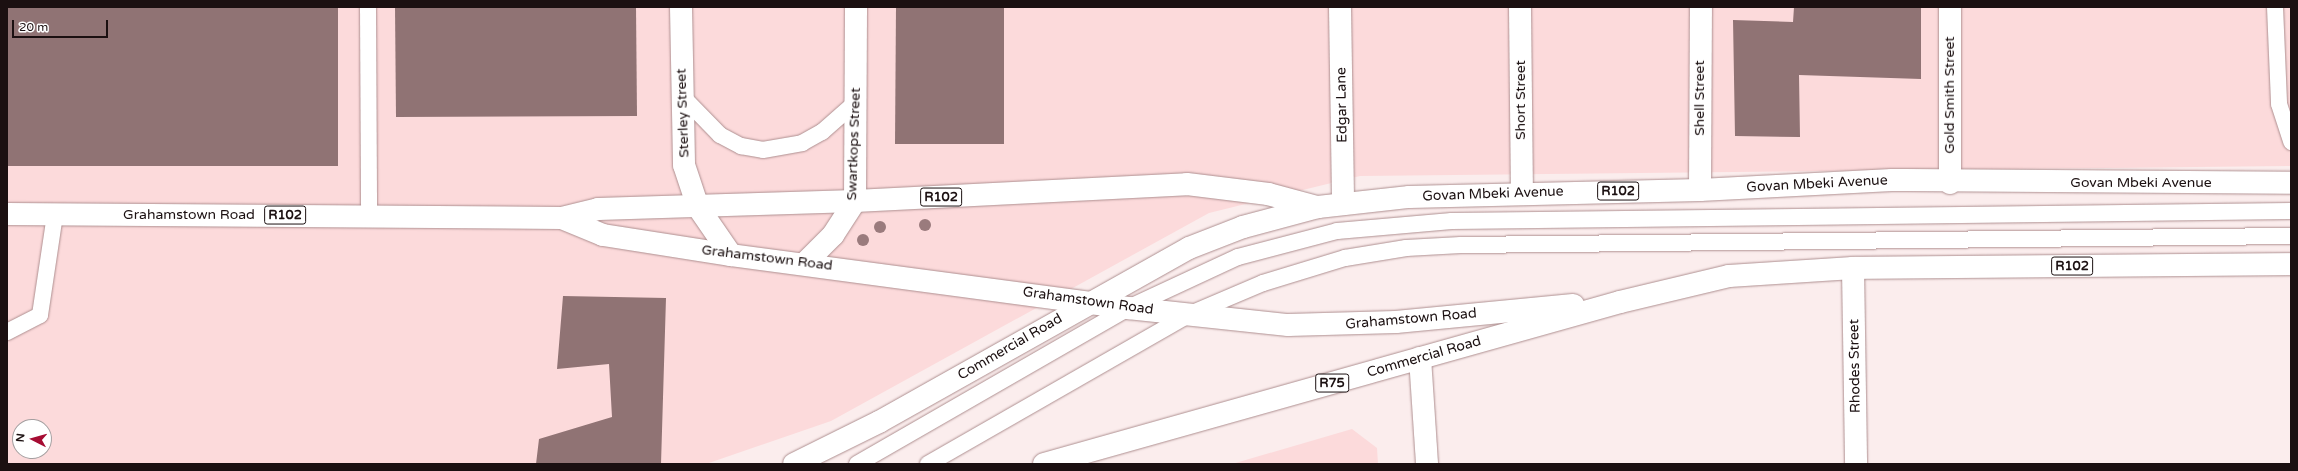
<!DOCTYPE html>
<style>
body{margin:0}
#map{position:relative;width:2298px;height:471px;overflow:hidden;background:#fbeded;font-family:"Varela Round",sans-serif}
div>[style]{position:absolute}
.built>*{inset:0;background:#fcdadb}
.building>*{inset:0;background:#907374}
.roads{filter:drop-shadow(0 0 1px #ae8f90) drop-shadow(0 0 1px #ae8f90)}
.service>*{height:16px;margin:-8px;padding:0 8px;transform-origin:8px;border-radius:8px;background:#fff}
.minor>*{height:22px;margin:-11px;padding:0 11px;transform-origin:11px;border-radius:11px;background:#fff}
.primary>*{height:22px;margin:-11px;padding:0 11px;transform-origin:11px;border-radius:11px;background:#fff}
.trees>*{width:12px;height:12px;margin:-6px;border-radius:50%;background:#9a7b7d}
span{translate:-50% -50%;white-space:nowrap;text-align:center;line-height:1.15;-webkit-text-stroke:3px #fff;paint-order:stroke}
.shield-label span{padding:1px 3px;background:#fff;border:1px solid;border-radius:3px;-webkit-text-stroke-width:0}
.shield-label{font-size:13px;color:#1b1011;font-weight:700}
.street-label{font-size:14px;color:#1b1011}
.frame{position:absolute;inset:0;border:8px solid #1b1011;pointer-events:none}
.north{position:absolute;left:12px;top:419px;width:40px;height:40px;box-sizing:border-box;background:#fff;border:1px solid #a49fa0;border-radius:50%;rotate:276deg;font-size:11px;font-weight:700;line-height:16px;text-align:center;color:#1b1011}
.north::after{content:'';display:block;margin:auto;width:14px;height:18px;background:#a60c33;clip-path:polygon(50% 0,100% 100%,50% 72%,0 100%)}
.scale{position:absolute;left:12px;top:20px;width:96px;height:18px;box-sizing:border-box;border:2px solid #1b1011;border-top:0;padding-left:5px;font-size:12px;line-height:14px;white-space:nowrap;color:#1b1011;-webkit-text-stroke:3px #fff;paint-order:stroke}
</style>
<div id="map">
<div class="built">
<i style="clip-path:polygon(evenodd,7px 7px,2291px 7px,2291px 166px,1360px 176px,1209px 213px,831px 421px,706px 464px,7px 464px,7px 7px,20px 427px,44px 427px,44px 451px,20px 451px,20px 427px)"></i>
<i style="clip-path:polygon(1352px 429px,1377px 448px,1378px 464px,1232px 464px)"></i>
</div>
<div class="building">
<i style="clip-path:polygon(7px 7px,338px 7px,338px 166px,7px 166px)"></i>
<i style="clip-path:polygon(395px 7px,636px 7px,637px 116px,396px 117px)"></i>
<i style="clip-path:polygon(896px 7px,1004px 7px,1004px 144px,895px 144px)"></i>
<i style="clip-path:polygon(1794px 7px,1921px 7px,1921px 79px,1799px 75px,1800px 137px,1735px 136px,1733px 20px,1793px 22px)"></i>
<i style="clip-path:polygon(563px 296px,666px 298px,661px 464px,536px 464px,539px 439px,612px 417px,609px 364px,557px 369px)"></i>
</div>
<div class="roads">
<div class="service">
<i style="left:368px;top:7px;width:208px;rotate:89.7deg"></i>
<i style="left:2275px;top:7px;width:97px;rotate:87.6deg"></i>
<i style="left:2279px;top:104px;width:40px;rotate:72deg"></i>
<i style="left:681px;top:95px;width:56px;rotate:45.7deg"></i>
<i style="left:720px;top:135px;width:24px;rotate:28deg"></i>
<i style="left:741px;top:146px;width:22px;rotate:10deg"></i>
<i style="left:763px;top:150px;width:40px;rotate:-10deg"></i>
<i style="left:802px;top:143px;width:23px;rotate:-29deg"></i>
<i style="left:822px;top:132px;width:45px;rotate:-41.4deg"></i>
<i style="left:7px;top:332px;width:37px;rotate:-27deg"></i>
<i style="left:40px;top:315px;width:101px;rotate:-81.5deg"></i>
<i style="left:857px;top:464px;width:313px;rotate:-29.9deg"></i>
<i style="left:1128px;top:308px;width:121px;rotate:-24.9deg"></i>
<i style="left:1238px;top:257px;width:102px;rotate:-14.7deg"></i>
<i style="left:1337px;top:231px;width:115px;rotate:-5deg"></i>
<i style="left:1452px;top:221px;width:839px;rotate:-0.68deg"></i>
<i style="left:928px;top:464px;width:302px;rotate:-29.8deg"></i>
<i style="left:1190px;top:314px;width:79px;rotate:-23deg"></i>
<i style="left:1263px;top:283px;width:86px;rotate:-17deg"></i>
<i style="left:1345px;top:258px;width:62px;rotate:-9.3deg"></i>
<i style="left:1406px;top:248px;width:55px;rotate:-3.1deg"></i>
<i style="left:1461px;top:245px;width:830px;rotate:-0.62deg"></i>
</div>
<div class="minor">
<i style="left:681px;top:7px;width:158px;rotate:88.9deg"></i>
<i style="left:684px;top:165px;width:44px;rotate:71.6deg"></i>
<i style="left:698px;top:207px;width:58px;rotate:55.5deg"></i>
<i style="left:1340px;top:7px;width:197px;rotate:89.1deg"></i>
<i style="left:1520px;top:7px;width:186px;rotate:89.4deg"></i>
<i style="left:1950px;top:7px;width:176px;rotate:90deg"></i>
<i style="left:1700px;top:190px;width:183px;rotate:-89.7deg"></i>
<i style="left:805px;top:263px;width:40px;rotate:-45deg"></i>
<i style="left:833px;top:235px;width:40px;rotate:-57.1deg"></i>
<i style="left:855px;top:201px;width:194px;rotate:-89.7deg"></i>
<i style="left:1853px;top:268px;width:196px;rotate:89.1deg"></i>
<i style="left:1420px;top:358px;width:106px;rotate:86.2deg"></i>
</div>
<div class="primary">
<i style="left:7px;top:214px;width:555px;rotate:0.41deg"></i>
<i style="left:562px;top:218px;width:37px;rotate:-14deg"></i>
<i style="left:598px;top:209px;width:257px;rotate:-1.8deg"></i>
<i style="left:855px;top:201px;width:332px;rotate:-2.9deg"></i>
<i style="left:1187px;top:184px;width:82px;rotate:7deg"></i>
<i style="left:1268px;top:194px;width:51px;rotate:14.9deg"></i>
<i style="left:562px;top:218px;width:44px;rotate:22.5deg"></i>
<i style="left:603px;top:235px;width:130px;rotate:8.9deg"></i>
<i style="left:731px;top:255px;width:401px;rotate:7.6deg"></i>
<i style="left:1128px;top:308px;width:161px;rotate:6.1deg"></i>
<i style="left:1288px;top:325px;width:108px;rotate:-1.6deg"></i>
<i style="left:1396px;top:322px;width:178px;rotate:-5.5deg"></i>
<i style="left:794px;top:464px;width:95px;rotate:-26.3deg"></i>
<i style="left:879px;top:422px;width:355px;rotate:-29.3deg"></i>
<i style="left:1189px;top:248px;width:58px;rotate:-21.3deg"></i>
<i style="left:1243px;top:227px;width:78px;rotate:-14.9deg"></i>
<i style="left:1318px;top:207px;width:92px;rotate:-6.3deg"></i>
<i style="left:1409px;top:197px;width:291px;rotate:-1.4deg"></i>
<i style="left:1700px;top:190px;width:192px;rotate:-3deg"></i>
<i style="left:1892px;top:180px;width:399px;rotate:0.4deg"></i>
<i style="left:1044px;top:464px;width:598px;rotate:-15.71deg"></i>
<i style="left:1620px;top:302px;width:112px;rotate:-13.4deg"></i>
<i style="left:1729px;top:276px;width:124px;rotate:-3.7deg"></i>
<i style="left:1853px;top:268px;width:438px;rotate:-0.5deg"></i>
</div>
</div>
<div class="trees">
<i style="left:925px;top:225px"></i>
<i style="left:880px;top:227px"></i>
<i style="left:863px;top:240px"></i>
</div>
<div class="shield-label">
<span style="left:1618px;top:191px">R102</span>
<span style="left:941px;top:197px">R102</span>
<span style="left:285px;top:215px">R102</span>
<span style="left:2072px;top:266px">R102</span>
<span style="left:1332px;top:383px">R75</span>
</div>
<div class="street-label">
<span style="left:1950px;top:95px;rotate:-90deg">Gold Smith Street</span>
<span style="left:1700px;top:98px;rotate:-90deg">Shell Street</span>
<span style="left:1521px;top:100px;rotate:-90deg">Short Street</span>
<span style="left:1342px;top:105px;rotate:-91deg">Edgar Lane</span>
<span style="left:683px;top:113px;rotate:-92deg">Sterley Street</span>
<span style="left:854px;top:144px;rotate:-88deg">Swartkops Street</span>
<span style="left:2141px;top:183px">Govan Mbeki Avenue</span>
<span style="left:1817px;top:184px;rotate:-3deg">Govan Mbeki Avenue</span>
<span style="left:1493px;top:194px;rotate:-2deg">Govan Mbeki Avenue</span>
<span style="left:189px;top:215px">Grahamstown Road</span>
<span style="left:767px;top:258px;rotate:7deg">Grahamstown Road</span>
<span style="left:1088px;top:301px;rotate:8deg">Grahamstown Road</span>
<span style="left:1411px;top:319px;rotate:-5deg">Grahamstown Road</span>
<span style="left:1010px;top:347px;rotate:-30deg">Commercial Road</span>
<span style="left:1424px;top:357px;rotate:-16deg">Commercial Road</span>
<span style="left:1855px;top:366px;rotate:-91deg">Rhodes Street</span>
</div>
<div class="frame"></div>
<div class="north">N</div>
<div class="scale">20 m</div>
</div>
